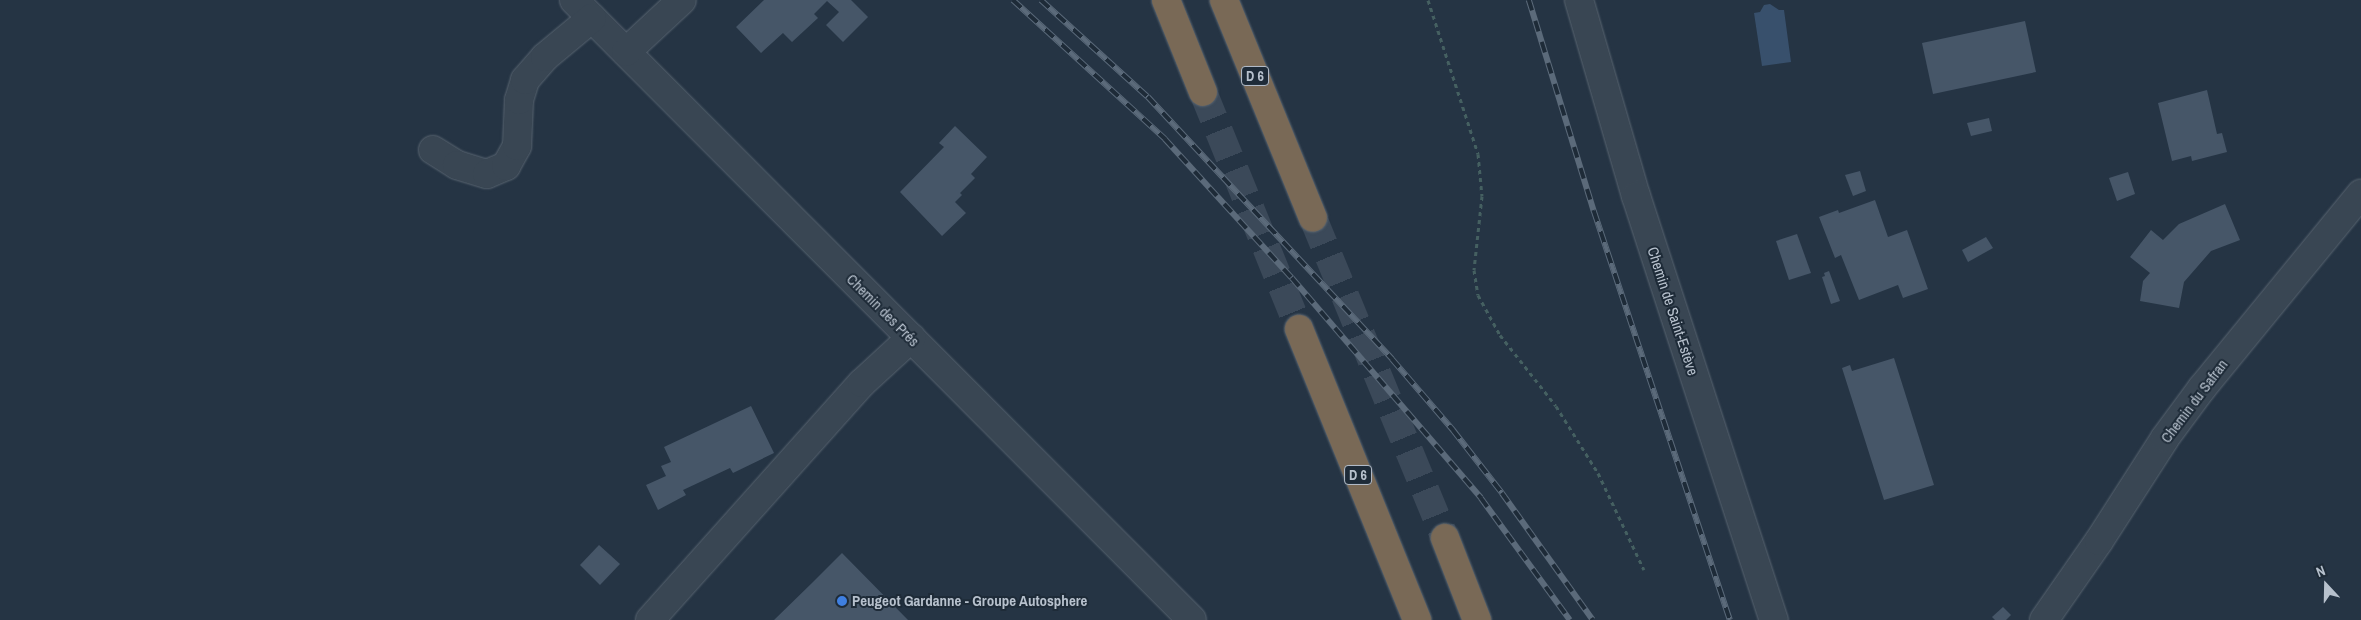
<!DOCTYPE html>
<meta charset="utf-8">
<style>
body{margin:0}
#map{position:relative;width:2361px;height:620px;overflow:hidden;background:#253444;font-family:"Archivo Narrow",sans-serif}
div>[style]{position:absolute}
.water>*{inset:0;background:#38506c}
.building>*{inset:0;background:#465668}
.highway-tunnel>*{height:28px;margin-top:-14px;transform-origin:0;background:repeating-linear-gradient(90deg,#3b4959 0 28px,transparent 0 42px)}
.path>*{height:3px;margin-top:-1.5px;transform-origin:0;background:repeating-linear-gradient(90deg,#456061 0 4px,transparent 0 8px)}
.roads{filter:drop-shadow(0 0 1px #586470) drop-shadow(0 0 1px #586470)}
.minor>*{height:28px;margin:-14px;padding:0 14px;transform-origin:14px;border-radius:14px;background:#394653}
.highway>*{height:28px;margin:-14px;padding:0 14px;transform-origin:14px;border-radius:14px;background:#796956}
.rail>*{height:5.5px;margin-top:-2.75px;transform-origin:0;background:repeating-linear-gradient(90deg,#1e2b38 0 11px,#5b6a7a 0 22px);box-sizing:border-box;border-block:1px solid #5b6a7a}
.dots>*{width:14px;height:14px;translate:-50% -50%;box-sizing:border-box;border:2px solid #1e2b38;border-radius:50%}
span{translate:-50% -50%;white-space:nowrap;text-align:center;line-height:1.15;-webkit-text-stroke:4px #1e2b38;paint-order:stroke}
.shield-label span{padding:1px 4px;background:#1e2b38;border:1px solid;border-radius:4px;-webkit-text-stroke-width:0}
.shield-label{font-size:14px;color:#b7c1cd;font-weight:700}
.street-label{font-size:15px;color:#b7c1cd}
.poi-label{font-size:15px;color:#b7c1cd;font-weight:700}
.left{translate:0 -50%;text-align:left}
.north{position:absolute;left:2301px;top:560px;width:50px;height:50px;-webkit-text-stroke:4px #1e2b38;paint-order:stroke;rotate:339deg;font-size:14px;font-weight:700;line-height:20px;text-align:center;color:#b7c1cd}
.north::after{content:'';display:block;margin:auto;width:18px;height:22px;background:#b7c1cd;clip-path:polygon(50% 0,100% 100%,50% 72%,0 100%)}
</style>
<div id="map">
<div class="water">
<i style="clip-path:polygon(1770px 4px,1779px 10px,1784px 10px,1791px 62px,1762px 66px,1754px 13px,1760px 12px,1764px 5px)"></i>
</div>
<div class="building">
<i style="clip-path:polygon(764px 0,851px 0,868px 17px,843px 42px,826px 25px,839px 12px,827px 1px,814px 14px,818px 18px,792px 42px,783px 33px,761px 53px,736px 27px)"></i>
<i style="clip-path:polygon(2025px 21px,2036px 72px,1933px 94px,1922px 43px)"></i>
<i style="clip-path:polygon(2207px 90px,2217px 134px,2222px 133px,2227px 152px,2192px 161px,2191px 156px,2172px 161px,2158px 103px)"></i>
<i style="clip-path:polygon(1989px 118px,1992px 131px,1971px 136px,1967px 123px)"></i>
<i style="clip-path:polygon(955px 126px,987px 157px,971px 174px,975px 178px,960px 193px,962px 195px,955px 202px,966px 213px,942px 236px,900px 192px,944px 147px,939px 143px)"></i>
<i style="clip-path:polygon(1860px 171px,1866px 191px,1853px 196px,1845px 175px)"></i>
<i style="clip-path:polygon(2128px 172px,2135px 194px,2117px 201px,2109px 178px)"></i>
<i style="clip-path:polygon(1875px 200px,1888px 237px,1907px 230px,1928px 289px,1903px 298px,1898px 285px,1859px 300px,1841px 255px,1835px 258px,1819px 217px,1838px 210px,1839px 213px)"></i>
<i style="clip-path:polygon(2225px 204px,2240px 240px,2211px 251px,2184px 282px,2179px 308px,2140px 301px,2143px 281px,2150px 273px,2130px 257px,2151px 230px,2163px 240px,2179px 224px)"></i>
<i style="clip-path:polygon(1797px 234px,1811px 273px,1789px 280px,1776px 241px)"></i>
<i style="clip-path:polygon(1986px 237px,1993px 248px,1968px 262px,1962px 250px)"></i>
<i style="clip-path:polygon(1829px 271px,1840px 301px,1831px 304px,1822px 277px,1825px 276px,1824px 273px)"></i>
<i style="clip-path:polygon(1894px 358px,1934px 485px,1884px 500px,1842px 368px,1850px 365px,1852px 371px)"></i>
<i style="clip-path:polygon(751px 406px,774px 453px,733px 473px,730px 468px,683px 490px,686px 495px,658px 510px,646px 485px,666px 476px,661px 466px,671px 462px,664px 447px)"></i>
<i style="clip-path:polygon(599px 545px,620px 564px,600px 585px,580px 565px)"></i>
<i style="clip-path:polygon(842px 553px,908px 620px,774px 620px,813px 582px)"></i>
<i style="clip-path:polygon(2003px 607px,2011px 615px,2006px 620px,1995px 620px,1992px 617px)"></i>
</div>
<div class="highway-tunnel">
<i style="left:1203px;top:92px;width:256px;rotate:67.9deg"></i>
<i style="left:1313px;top:218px;width:346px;rotate:67.6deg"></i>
</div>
<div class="path">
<i style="left:1428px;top:0;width:162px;rotate:72deg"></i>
<i style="left:1478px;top:154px;width:42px;rotate:84.6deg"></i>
<i style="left:1482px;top:196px;width:74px;rotate:96.2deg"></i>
<i style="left:1474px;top:270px;width:25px;rotate:81deg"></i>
<i style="left:1478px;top:295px;width:46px;rotate:61.2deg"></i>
<i style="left:1500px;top:335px;width:90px;rotate:51.7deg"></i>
<i style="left:1556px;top:406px;width:79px;rotate:57.9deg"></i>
<i style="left:1598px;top:473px;width:107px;rotate:64.6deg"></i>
</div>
<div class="roads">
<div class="minor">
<i style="left:574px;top:0;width:875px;rotate:45.09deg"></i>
<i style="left:1579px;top:0;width:204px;rotate:73.8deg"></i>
<i style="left:1636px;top:196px;width:446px;rotate:72deg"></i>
<i style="left:626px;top:52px;width:76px;rotate:-42.9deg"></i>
<i style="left:433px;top:150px;width:28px;rotate:32deg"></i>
<i style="left:457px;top:165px;width:31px;rotate:17deg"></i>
<i style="left:487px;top:174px;width:21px;rotate:-23deg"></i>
<i style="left:506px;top:166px;width:23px;rotate:-61deg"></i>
<i style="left:517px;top:146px;width:46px;rotate:-87.5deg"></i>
<i style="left:519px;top:100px;width:21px;rotate:-73deg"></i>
<i style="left:525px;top:80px;width:30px;rotate:-49deg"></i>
<i style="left:545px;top:57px;width:61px;rotate:-39.7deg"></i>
<i style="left:650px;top:620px;width:318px;rotate:-48.2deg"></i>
<i style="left:862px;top:383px;width:67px;rotate:-42.6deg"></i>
<i style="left:2044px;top:620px;width:96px;rotate:-55.2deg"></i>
<i style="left:2099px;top:541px;width:122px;rotate:-57.3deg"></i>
<i style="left:2165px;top:438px;width:62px;rotate:-53.5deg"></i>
<i style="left:2202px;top:388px;width:251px;rotate:-50.7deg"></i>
</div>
<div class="highway">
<i style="left:1166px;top:0;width:99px;rotate:68.1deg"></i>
<i style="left:1224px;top:0;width:235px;rotate:67.8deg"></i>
<i style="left:1299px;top:329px;width:314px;rotate:67.9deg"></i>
<i style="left:1445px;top:538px;width:88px;rotate:68.7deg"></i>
</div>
</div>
<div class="rail">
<i style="left:1013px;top:0;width:206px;rotate:42.4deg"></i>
<i style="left:1165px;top:139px;width:188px;rotate:47.6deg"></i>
<i style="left:1292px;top:278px;width:290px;rotate:49.3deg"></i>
<i style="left:1481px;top:498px;width:151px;rotate:53.9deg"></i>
<i style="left:1041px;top:0;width:144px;rotate:42.2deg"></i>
<i style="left:1148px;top:97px;width:358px;rotate:47deg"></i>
<i style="left:1392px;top:359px;width:94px;rotate:49.3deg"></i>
<i style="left:1453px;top:430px;width:80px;rotate:52.1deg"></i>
<i style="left:1502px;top:493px;width:156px;rotate:54.4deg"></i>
<i style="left:1529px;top:0;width:221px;rotate:72.9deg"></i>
<i style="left:1594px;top:211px;width:431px;rotate:71.6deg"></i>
</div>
<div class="dots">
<i style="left:842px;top:601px;background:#3f7fe0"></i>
</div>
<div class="shield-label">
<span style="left:1255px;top:76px">D 6</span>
<span style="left:1358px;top:475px">D 6</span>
</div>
<div class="street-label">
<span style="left:883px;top:310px;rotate:45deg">Chemin des Prés</span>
<span style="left:1673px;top:311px;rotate:72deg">Chemin de Saint-Estève</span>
<span style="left:2194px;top:401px;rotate:-53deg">Chemin du Safran</span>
</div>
<div class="poi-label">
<span class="left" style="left:852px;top:601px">Peugeot Gardanne - Groupe Autosphere</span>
</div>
<div class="north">N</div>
</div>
